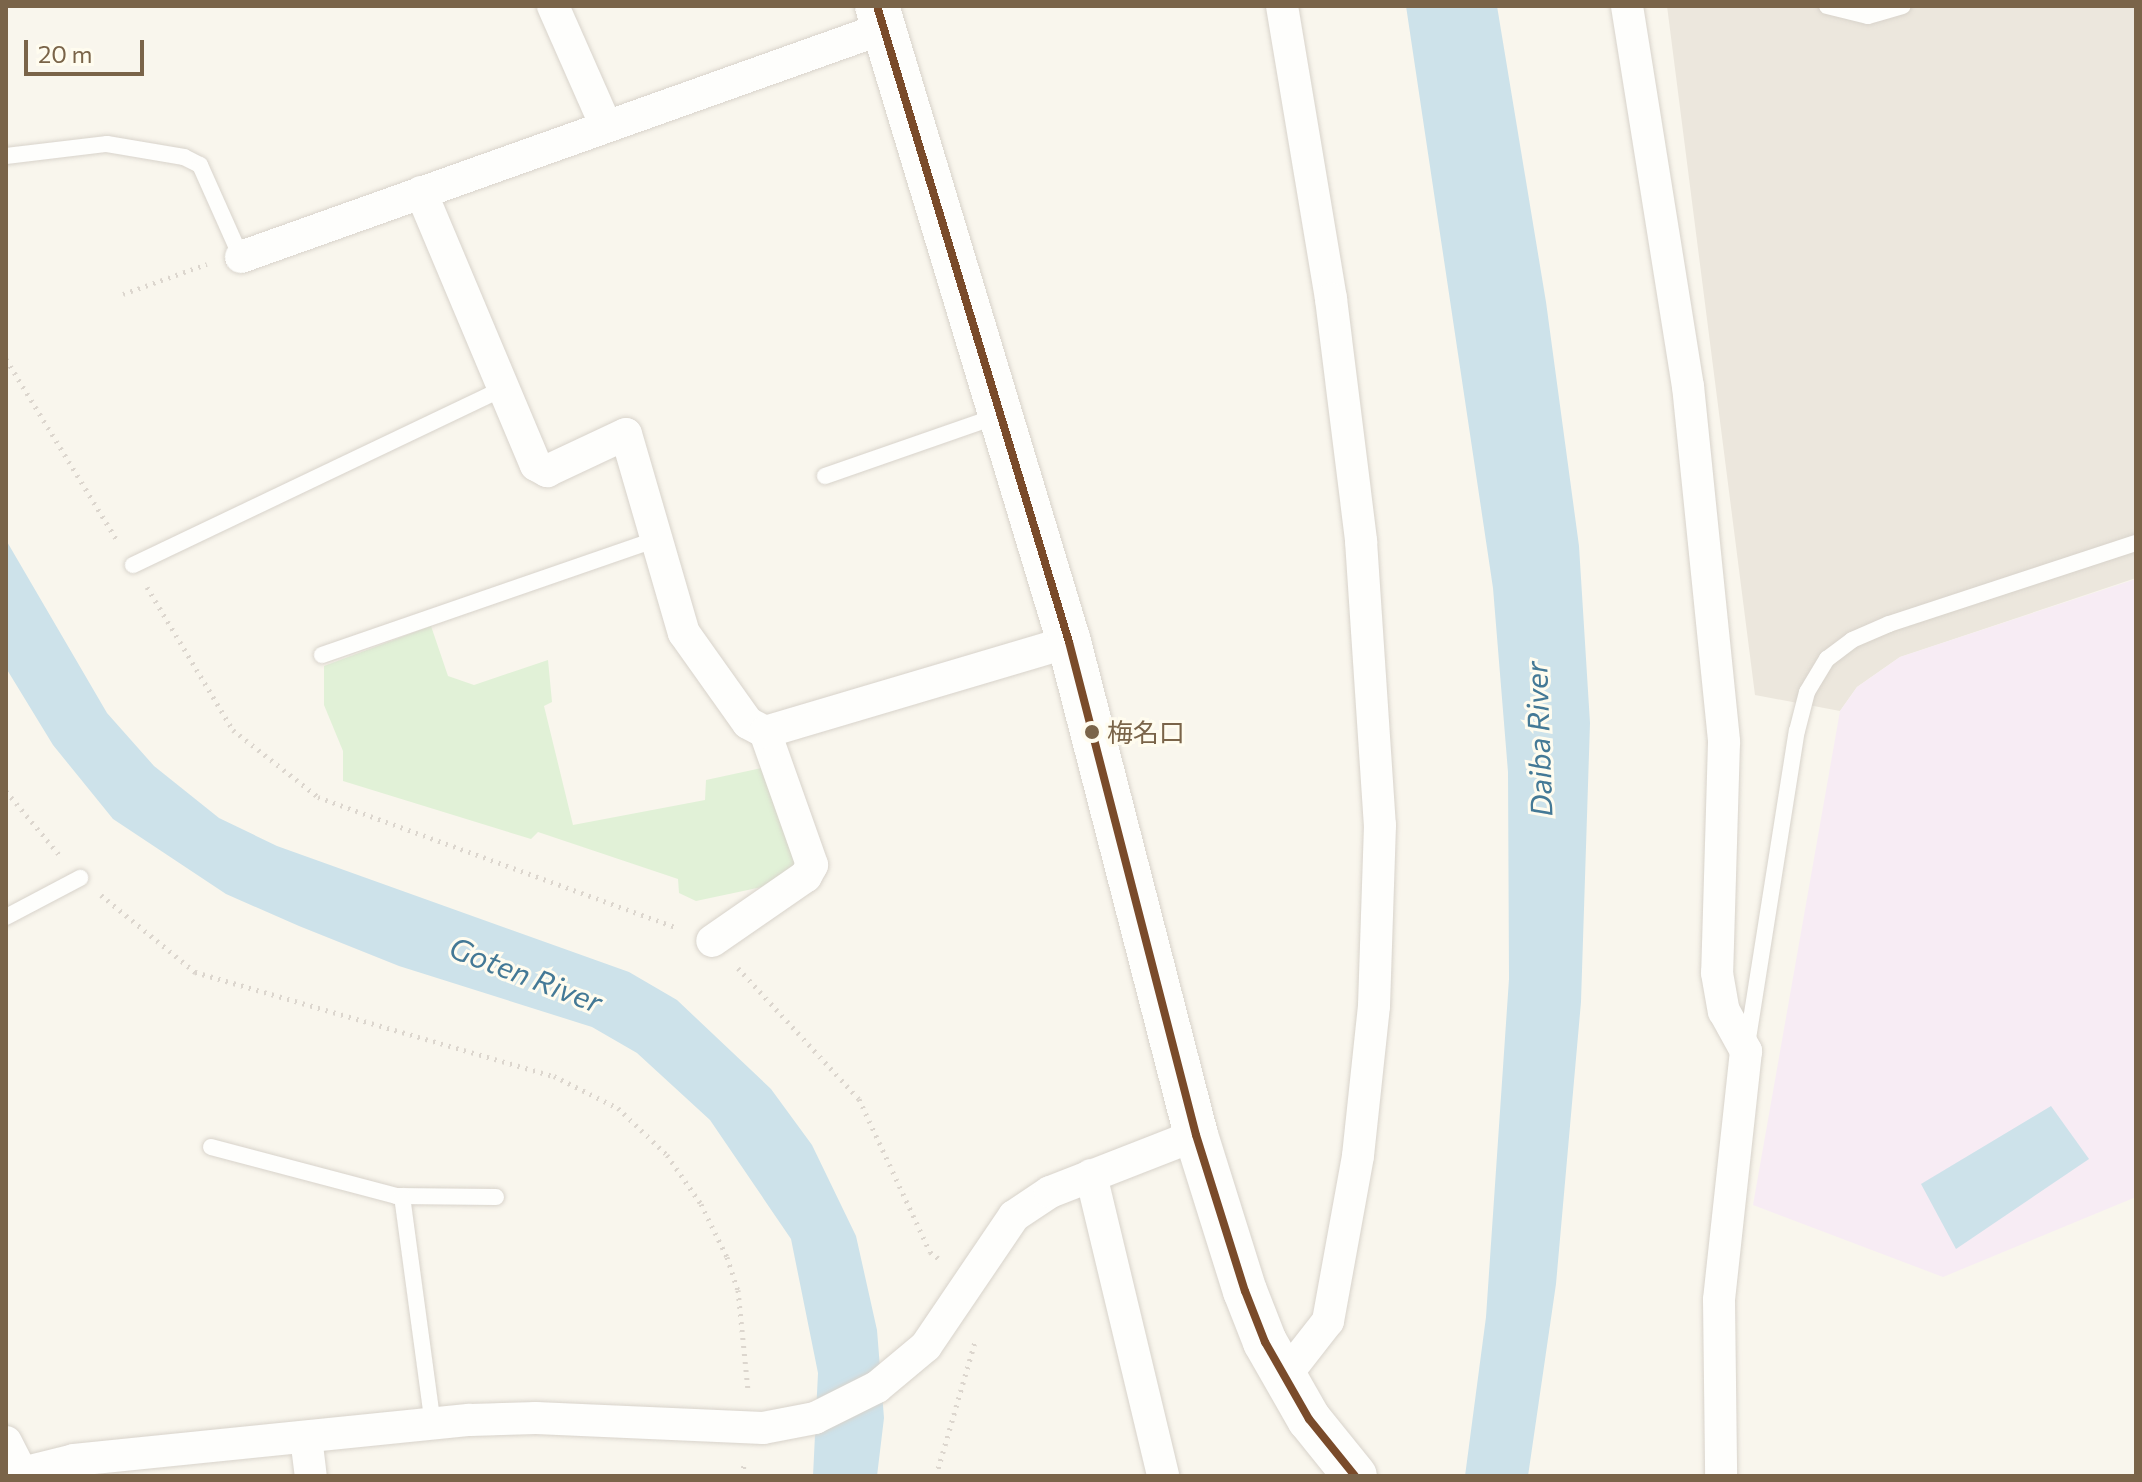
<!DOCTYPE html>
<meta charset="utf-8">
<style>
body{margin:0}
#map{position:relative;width:2142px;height:1482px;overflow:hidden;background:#f9f6ed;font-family:Commissioner,"Noto Sans JP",sans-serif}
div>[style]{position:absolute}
.industrial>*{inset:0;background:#ece7dd}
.education>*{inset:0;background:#f7ecf4}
.green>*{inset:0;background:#e1f1d7}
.water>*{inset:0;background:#cde2ea}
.path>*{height:5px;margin-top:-2.5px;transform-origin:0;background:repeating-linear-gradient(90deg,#dcd6ce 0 2px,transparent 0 8px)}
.roads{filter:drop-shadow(0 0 2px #d8d3cb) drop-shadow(0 0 2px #d8d3cb)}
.service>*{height:16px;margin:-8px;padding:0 8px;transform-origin:8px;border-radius:8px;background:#fefefc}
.minor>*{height:32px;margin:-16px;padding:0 16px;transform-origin:16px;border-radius:16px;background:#fefefc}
.secondary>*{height:44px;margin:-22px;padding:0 22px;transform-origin:22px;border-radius:22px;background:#fefefc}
.bus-1>*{height:8px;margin:-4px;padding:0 4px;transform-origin:4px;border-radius:4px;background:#7a4b2a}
.dots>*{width:22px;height:22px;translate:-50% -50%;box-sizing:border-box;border:4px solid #fffcef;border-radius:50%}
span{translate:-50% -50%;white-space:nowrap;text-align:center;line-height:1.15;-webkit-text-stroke:6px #fffcef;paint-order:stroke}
.bus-label{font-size:26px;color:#7a6449}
.left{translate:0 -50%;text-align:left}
.water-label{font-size:30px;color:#447996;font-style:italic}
.frame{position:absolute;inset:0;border:8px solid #7a6449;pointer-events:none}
.scale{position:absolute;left:24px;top:40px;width:120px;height:36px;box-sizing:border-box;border:4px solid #7a6449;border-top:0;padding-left:10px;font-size:24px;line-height:28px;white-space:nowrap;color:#7a6449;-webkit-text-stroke:6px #fffcef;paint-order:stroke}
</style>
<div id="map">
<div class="industrial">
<i style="clip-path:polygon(1667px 6px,2136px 6px,2136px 578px,1900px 657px,1857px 687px,1840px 711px,1755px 695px)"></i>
</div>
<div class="education">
<i style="clip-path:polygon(2136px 579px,2136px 1197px,1943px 1277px,1753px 1205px,1840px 711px,1857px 687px,1900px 657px)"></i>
</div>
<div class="green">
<i style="clip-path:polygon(431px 626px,448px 676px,474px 685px,548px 660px,552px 702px,544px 706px,573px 825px,705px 800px,706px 780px,771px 766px,803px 862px,768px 894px,762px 887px,696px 901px,679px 893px,678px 879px,538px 832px,531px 839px,343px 781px,343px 751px,324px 705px,324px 666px)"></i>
</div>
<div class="water">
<i style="clip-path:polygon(1406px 6px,1497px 6px,1546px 302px,1579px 546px,1590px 723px,1581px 1002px,1556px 1284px,1528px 1476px,1465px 1476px,1486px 1317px,1509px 979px,1508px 772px,1493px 588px)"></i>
<i style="clip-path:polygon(6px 540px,107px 713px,154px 766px,219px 818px,277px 846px,629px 972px,677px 1000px,771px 1089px,812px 1145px,856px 1236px,877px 1330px,884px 1418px,877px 1476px,813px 1476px,818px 1373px,791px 1239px,710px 1120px,637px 1053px,592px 1027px,399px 966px,299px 926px,226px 894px,113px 819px,53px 745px,6px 668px)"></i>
<i style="clip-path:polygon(2051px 1106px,2089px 1159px,1956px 1249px,1921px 1184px)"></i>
</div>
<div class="path">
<i style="left:123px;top:294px;width:89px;rotate:-19.7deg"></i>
<i style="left:6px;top:359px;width:215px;rotate:58.5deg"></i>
<i style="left:147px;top:587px;width:167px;rotate:59deg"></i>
<i style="left:233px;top:730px;width:108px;rotate:38.2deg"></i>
<i style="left:318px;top:797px;width:383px;rotate:20deg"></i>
<i style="left:6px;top:791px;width:87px;rotate:50.1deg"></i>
<i style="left:101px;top:895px;width:122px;rotate:39.3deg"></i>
<i style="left:195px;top:972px;width:374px;rotate:16.2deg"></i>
<i style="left:554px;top:1076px;width:72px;rotate:26.6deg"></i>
<i style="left:618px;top:1108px;width:68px;rotate:43.8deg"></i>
<i style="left:667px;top:1155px;width:60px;rotate:55.2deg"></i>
<i style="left:701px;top:1204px;width:59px;rotate:63.9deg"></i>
<i style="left:727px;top:1257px;width:35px;rotate:72deg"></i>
<i style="left:738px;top:1290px;width:101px;rotate:84.3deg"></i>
<i style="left:738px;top:968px;width:178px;rotate:47.3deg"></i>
<i style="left:859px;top:1099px;width:169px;rotate:65.1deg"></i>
<i style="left:930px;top:1252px;width:15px;rotate:37deg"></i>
<i style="left:743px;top:1476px;width:15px;rotate:-86deg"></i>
<i style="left:936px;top:1476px;width:140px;rotate:-73.8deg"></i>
</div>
<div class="roads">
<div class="service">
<i style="left:1827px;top:6px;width:42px;rotate:13.7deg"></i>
<i style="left:1868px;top:16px;width:36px;rotate:-16deg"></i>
<i style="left:6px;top:156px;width:102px;rotate:-6.8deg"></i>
<i style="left:107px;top:144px;width:78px;rotate:9.6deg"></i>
<i style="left:184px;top:157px;width:18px;rotate:27deg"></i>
<i style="left:200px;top:165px;width:101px;rotate:66deg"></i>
<i style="left:825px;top:476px;width:182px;rotate:-19.2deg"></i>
<i style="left:133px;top:565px;width:411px;rotate:-25.5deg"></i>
<i style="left:322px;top:655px;width:352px;rotate:-19.1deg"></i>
<i style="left:6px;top:917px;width:84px;rotate:-27.8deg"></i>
<i style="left:1747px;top:1045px;width:318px;rotate:-81deg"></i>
<i style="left:1797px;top:731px;width:40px;rotate:-75.6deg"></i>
<i style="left:1807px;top:692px;width:39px;rotate:-59deg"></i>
<i style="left:1827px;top:659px;width:31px;rotate:-37deg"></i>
<i style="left:1852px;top:640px;width:40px;rotate:-23.4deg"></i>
<i style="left:1889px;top:624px;width:260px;rotate:-18.2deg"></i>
<i style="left:211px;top:1147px;width:191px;rotate:14.8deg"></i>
<i style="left:396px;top:1196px;width:100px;rotate:0.6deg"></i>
<i style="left:402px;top:1196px;width:230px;rotate:82.3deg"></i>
</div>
<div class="minor">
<i style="left:553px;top:6px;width:131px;rotate:66.2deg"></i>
<i style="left:1282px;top:6px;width:297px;rotate:80.5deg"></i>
<i style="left:1331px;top:299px;width:244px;rotate:82.9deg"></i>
<i style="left:1361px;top:541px;width:285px;rotate:86.2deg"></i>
<i style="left:1380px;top:825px;width:181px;rotate:91.9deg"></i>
<i style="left:1374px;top:1006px;width:151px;rotate:96.1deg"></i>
<i style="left:1358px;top:1156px;width:168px;rotate:100.3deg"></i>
<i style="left:1328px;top:1321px;width:70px;rotate:128deg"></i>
<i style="left:1627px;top:6px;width:385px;rotate:80.9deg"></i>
<i style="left:1688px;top:386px;width:358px;rotate:84.2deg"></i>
<i style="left:1724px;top:742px;width:231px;rotate:91.7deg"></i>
<i style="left:1717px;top:973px;width:39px;rotate:80deg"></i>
<i style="left:1724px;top:1011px;width:46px;rotate:61.2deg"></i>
<i style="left:1746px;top:1051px;width:250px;rotate:96.2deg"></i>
<i style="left:1719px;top:1300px;width:176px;rotate:89.3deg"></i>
<i style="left:421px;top:192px;width:296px;rotate:67.2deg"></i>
<i style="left:536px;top:465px;width:13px;rotate:29deg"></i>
<i style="left:547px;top:471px;width:87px;rotate:-25.1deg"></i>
<i style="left:626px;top:434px;width:207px;rotate:73.8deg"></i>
<i style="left:684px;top:633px;width:110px;rotate:54.6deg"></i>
<i style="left:748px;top:723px;width:19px;rotate:28deg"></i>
<i style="left:765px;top:732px;width:141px;rotate:70.5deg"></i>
<i style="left:812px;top:865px;width:13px;rotate:119deg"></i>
<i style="left:806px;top:876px;width:114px;rotate:145.3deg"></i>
<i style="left:241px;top:257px;width:683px;rotate:-19.6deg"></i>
<i style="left:765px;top:732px;width:317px;rotate:-16.5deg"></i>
<i style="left:1091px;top:1175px;width:309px;rotate:76.5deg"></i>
<i style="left:306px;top:1437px;width:39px;rotate:83deg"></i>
<i style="left:6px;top:1442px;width:35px;rotate:63deg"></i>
<i style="left:22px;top:1473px;width:54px;rotate:-14deg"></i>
<i style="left:74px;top:1460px;width:398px;rotate:-5.8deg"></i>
<i style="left:470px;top:1420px;width:66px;rotate:-1.7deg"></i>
<i style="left:536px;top:1418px;width:227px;rotate:2.5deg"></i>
<i style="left:763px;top:1428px;width:53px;rotate:-10.9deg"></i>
<i style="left:815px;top:1418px;width:69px;rotate:-26.6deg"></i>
<i style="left:877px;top:1387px;width:64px;rotate:-39.9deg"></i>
<i style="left:926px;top:1346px;width:157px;rotate:-55.9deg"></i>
<i style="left:1014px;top:1216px;width:43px;rotate:-33.7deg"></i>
<i style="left:1050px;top:1192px;width:157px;rotate:-21.3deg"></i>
</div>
<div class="secondary">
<i style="left:877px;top:6px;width:664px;rotate:73.2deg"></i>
<i style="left:1069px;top:642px;width:509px;rotate:75.55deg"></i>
<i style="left:1196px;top:1135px;width:164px;rotate:72.6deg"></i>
<i style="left:1245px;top:1291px;width:55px;rotate:68.6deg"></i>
<i style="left:1265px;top:1342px;width:89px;rotate:60.3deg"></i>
<i style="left:1309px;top:1419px;width:73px;rotate:51.1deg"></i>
</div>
</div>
<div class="bus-1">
<i style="left:877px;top:6px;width:664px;rotate:73.2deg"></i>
<i style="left:1069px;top:642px;width:509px;rotate:75.55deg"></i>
<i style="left:1196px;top:1135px;width:164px;rotate:72.6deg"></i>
<i style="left:1245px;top:1291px;width:55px;rotate:68.6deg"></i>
<i style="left:1265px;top:1342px;width:89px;rotate:60.3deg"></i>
<i style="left:1309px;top:1419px;width:73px;rotate:51.1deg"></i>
</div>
<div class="dots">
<i style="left:1092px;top:732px;background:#7a6449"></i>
</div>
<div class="bus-label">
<span class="left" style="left:1107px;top:732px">梅名口</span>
</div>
<div class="water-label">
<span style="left:1538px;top:739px;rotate:-92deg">Daiba River</span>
<span style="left:526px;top:974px;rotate:21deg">Goten River</span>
</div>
<div class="frame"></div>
<div class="scale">20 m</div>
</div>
